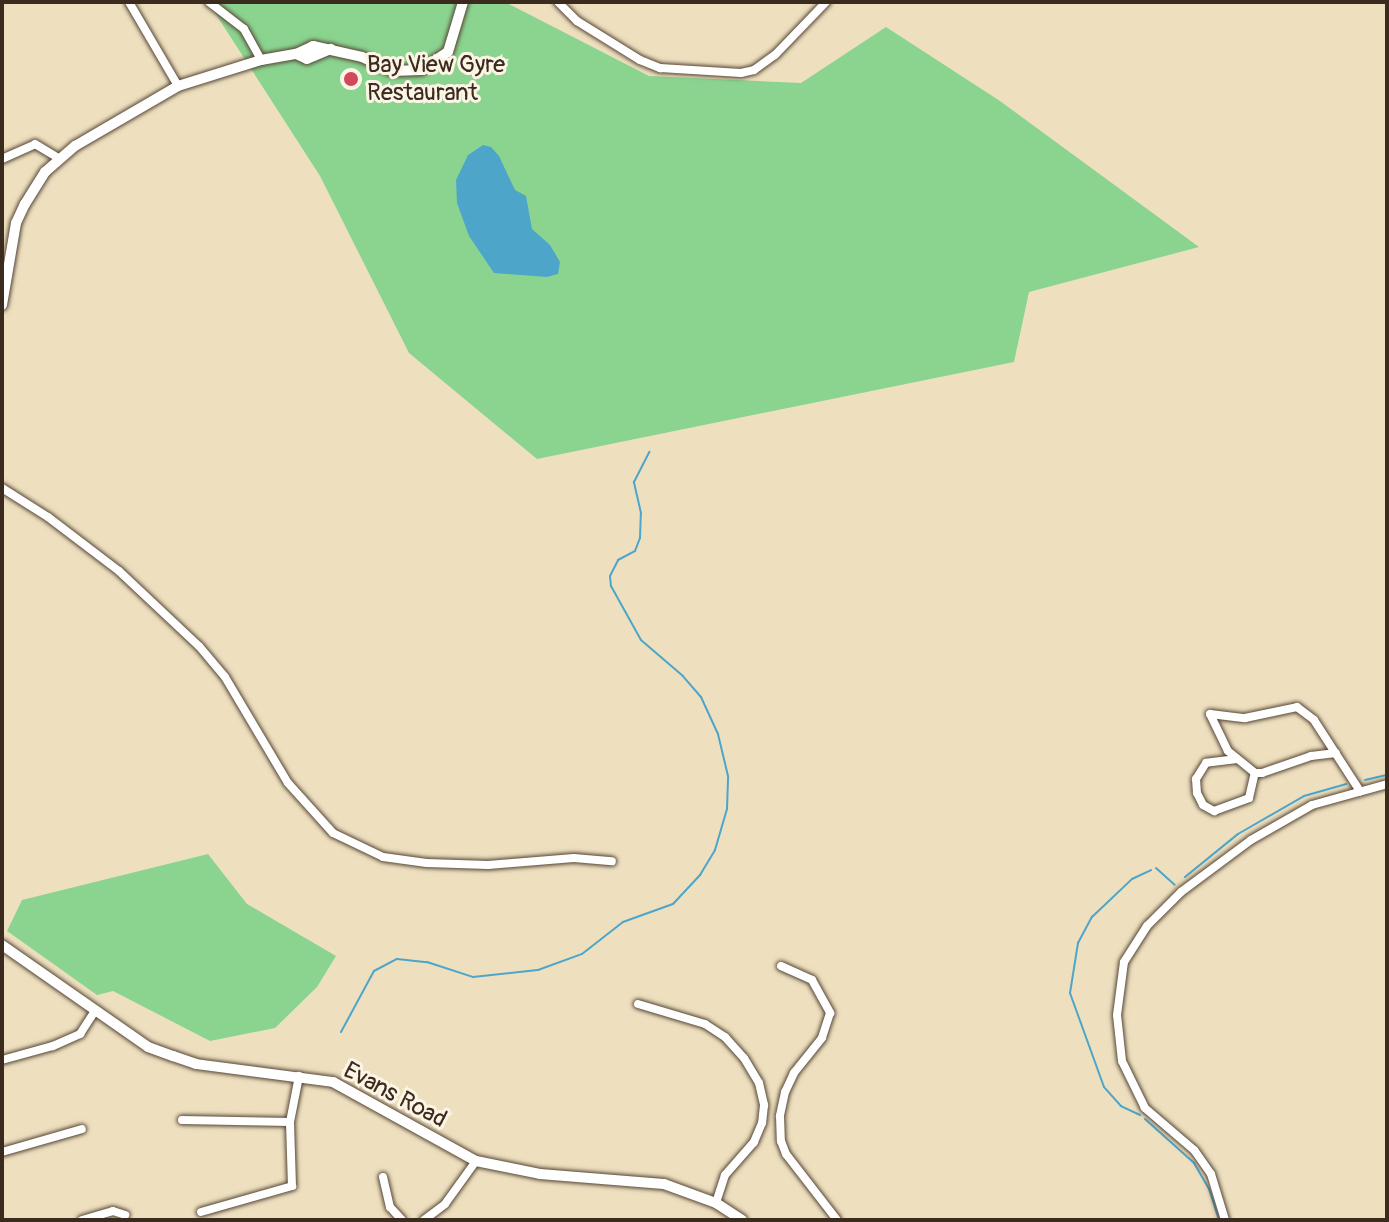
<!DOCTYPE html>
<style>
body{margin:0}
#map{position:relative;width:1389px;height:1222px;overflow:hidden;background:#eee0bf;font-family:Pangolin,sans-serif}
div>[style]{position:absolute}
.green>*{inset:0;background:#8bd490}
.water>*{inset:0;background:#4da5ca}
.stream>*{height:2px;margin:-1px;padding:0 1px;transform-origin:1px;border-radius:1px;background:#4da5ca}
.roads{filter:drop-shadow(0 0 2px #564536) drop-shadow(0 0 2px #564536)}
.minor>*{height:8px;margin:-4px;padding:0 4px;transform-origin:4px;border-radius:4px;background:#fff}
.tertiary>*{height:10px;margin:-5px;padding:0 5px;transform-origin:5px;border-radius:5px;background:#fff}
.dots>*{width:22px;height:22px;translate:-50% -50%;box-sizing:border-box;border:4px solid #fcf5e5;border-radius:50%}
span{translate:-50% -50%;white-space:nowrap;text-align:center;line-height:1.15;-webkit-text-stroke:6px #fcf5e5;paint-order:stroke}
.poi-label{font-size:24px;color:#3b2a1e}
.left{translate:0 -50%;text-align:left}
.street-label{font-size:24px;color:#3b2a1e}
.frame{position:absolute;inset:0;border:4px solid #3b2a1e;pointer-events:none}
</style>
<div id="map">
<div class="green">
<i style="clip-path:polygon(208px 2px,505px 2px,649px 76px,801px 83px,886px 27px,1000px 101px,1199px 247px,1029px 292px,1014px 362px,537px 459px,409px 353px,320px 176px)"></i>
<i style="clip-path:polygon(208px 854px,247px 904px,336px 956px,317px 987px,275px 1028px,210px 1041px,113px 991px,97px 995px,7px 931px,22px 900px)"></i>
</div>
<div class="water">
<i style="clip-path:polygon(483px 145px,491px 147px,499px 156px,515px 190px,526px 196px,532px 229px,550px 245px,560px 262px,558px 274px,547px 277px,494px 273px,469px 236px,457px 203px,456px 180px,468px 155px)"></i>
</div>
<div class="stream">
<i style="left:1365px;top:780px;width:23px;rotate:-13deg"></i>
<i style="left:1156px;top:868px;width:25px;rotate:42deg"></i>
<i style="left:1185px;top:877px;width:68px;rotate:-39.1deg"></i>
<i style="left:1238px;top:834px;width:76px;rotate:-29.9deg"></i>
<i style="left:1304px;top:796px;width:44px;rotate:-15.9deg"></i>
<i style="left:341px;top:1032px;width:69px;rotate:-61.6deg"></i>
<i style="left:374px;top:971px;width:26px;rotate:-28deg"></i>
<i style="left:397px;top:959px;width:30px;rotate:6deg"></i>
<i style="left:427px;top:962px;width:48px;rotate:18.1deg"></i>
<i style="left:473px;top:977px;width:65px;rotate:-6.1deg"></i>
<i style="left:538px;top:970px;width:47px;rotate:-20deg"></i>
<i style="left:582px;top:954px;width:52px;rotate:-38deg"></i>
<i style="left:623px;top:922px;width:53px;rotate:-19.8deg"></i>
<i style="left:673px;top:904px;width:40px;rotate:-47deg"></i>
<i style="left:700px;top:875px;width:29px;rotate:-59deg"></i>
<i style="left:715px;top:850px;width:43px;rotate:-73.7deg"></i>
<i style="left:727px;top:809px;width:33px;rotate:-88deg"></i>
<i style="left:728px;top:776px;width:43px;rotate:-103.4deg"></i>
<i style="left:718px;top:734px;width:41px;rotate:-114.7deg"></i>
<i style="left:701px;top:697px;width:28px;rotate:-131deg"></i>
<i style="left:683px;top:676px;width:55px;rotate:-139.4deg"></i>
<i style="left:641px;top:640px;width:62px;rotate:-119.1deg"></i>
<i style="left:611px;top:586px;width:10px;rotate:-96deg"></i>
<i style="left:610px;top:576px;width:18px;rotate:-63deg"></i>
<i style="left:618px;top:560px;width:19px;rotate:-28deg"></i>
<i style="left:635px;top:551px;width:14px;rotate:-69deg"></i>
<i style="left:640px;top:538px;width:25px;rotate:-88deg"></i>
<i style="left:641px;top:513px;width:32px;rotate:-103deg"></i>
<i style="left:634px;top:482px;width:34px;rotate:-63deg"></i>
<i style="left:1140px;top:1115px;width:21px;rotate:-155deg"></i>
<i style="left:1121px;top:1106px;width:25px;rotate:-132deg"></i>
<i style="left:1104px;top:1087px;width:100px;rotate:-109.9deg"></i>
<i style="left:1070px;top:993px;width:51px;rotate:-80.9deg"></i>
<i style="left:1078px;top:943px;width:30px;rotate:-62deg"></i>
<i style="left:1092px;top:917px;width:55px;rotate:-43.5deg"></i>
<i style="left:1132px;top:879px;width:21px;rotate:-25deg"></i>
<i style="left:1145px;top:1119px;width:66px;rotate:41.9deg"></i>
<i style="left:1194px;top:1163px;width:30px;rotate:60deg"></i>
<i style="left:1209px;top:1189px;width:33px;rotate:72deg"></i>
</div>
<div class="roads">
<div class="minor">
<i style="left:129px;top:2px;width:97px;rotate:59.7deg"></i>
<i style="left:209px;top:2px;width:44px;rotate:37.6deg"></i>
<i style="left:244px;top:29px;width:35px;rotate:61deg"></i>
<i style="left:558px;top:2px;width:27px;rotate:45deg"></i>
<i style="left:577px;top:21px;width:74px;rotate:31.8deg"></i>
<i style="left:640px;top:60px;width:22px;rotate:22deg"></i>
<i style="left:660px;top:68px;width:81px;rotate:3.5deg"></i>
<i style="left:741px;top:73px;width:13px;rotate:-13deg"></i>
<i style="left:754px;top:70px;width:26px;rotate:-36deg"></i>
<i style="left:775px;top:55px;width:74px;rotate:-46.1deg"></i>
<i style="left:2px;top:159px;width:36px;rotate:-24deg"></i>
<i style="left:35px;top:144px;width:27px;rotate:31deg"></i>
<i style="left:2px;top:488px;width:54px;rotate:32.2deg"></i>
<i style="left:48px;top:517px;width:89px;rotate:37.3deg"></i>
<i style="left:119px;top:571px;width:110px;rotate:43.2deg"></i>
<i style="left:199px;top:646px;width:40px;rotate:50deg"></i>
<i style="left:225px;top:677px;width:123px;rotate:59.3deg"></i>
<i style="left:288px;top:783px;width:67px;rotate:48deg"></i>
<i style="left:333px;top:833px;width:55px;rotate:25.6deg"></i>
<i style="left:383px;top:857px;width:44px;rotate:7.8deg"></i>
<i style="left:427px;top:863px;width:61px;rotate:1.9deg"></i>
<i style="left:488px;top:865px;width:86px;rotate:-4.7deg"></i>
<i style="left:574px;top:858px;width:38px;rotate:5deg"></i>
<i style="left:1210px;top:714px;width:35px;rotate:7deg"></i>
<i style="left:1245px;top:718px;width:53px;rotate:-11.9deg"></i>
<i style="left:1297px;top:707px;width:21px;rotate:37deg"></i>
<i style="left:1314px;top:720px;width:85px;rotate:57.1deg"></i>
<i style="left:1210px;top:714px;width:41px;rotate:64.1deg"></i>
<i style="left:1228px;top:751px;width:35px;rotate:39deg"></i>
<i style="left:1255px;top:773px;width:7px"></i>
<i style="left:1262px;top:773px;width:52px;rotate:-19.1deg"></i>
<i style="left:1311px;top:756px;width:25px;rotate:-7deg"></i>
<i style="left:1237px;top:759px;width:31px;rotate:173deg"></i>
<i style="left:1206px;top:763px;width:19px;rotate:122deg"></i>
<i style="left:1196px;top:779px;width:14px;rotate:86deg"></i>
<i style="left:1197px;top:793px;width:13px;rotate:63deg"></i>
<i style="left:1203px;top:805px;width:13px;rotate:29deg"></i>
<i style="left:1214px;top:811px;width:37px;rotate:-20deg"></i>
<i style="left:1249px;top:798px;width:26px;rotate:-77deg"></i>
<i style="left:781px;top:966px;width:34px;rotate:24deg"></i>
<i style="left:812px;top:980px;width:38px;rotate:61deg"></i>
<i style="left:830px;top:1013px;width:26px;rotate:108deg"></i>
<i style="left:822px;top:1038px;width:45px;rotate:128.7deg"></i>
<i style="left:794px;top:1073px;width:21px;rotate:115deg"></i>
<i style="left:785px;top:1092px;width:25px;rotate:102deg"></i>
<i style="left:780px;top:1116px;width:25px;rotate:88deg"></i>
<i style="left:781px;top:1141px;width:14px;rotate:69deg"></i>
<i style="left:786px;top:1154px;width:83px;rotate:52.3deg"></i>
<i style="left:638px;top:1004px;width:70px;rotate:16.6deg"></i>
<i style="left:705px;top:1024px;width:24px;rotate:33deg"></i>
<i style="left:725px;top:1037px;width:28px;rotate:48deg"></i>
<i style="left:744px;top:1058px;width:29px;rotate:59deg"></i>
<i style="left:759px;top:1083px;width:23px;rotate:77deg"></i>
<i style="left:764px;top:1105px;width:18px;rotate:96deg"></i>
<i style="left:762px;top:1123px;width:21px;rotate:113deg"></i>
<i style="left:754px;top:1142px;width:44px;rotate:131.3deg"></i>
<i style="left:725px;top:1175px;width:29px;rotate:108deg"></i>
<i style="left:2px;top:1060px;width:53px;rotate:-15.4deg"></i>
<i style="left:53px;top:1046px;width:30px;rotate:-24deg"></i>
<i style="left:80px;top:1034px;width:27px;rotate:-57deg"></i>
<i style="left:182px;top:1120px;width:108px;rotate:1.1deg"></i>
<i style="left:2px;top:1152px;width:83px;rotate:-16deg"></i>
<i style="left:383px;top:1177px;width:31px;rotate:77deg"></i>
<i style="left:390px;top:1207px;width:18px;rotate:47deg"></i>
<i style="left:201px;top:1212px;width:95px;rotate:-15.9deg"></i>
<i style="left:292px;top:1186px;width:64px;rotate:-91.8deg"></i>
<i style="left:290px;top:1122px;width:47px;rotate:-78.9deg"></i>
<i style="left:82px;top:1220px;width:32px;rotate:-16deg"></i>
<i style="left:113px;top:1211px;width:13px;rotate:18deg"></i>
<i style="left:424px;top:1220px;width:26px;rotate:-37deg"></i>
<i style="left:445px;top:1204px;width:53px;rotate:-54.2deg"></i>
<i style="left:1225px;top:1220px;width:48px;rotate:-106.9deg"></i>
<i style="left:1211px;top:1174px;width:29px;rotate:-125deg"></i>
<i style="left:1194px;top:1150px;width:65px;rotate:-139.4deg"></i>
<i style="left:1145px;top:1108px;width:52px;rotate:-116.1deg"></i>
<i style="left:1122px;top:1061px;width:46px;rotate:-96.2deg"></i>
<i style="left:1117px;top:1015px;width:53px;rotate:-82.5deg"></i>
<i style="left:1124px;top:962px;width:43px;rotate:-57.4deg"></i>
<i style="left:1147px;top:926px;width:48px;rotate:-45deg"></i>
<i style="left:1181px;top:892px;width:87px;rotate:-36.6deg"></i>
<i style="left:1251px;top:840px;width:70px;rotate:-29.8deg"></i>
<i style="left:1312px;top:805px;width:78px;rotate:-15.6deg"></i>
</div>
<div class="tertiary">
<i style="left:296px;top:54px;width:12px;rotate:24deg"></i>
<i style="left:307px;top:59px;width:26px;rotate:-23deg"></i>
<i style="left:2px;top:305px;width:83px;rotate:-80.3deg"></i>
<i style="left:16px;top:223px;width:21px;rotate:-65deg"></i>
<i style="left:25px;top:204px;width:38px;rotate:-58deg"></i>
<i style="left:45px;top:172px;width:40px;rotate:-41deg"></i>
<i style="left:75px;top:146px;width:119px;rotate:-30.2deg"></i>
<i style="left:178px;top:86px;width:87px;rotate:-17.4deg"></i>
<i style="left:261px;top:60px;width:36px;rotate:-10deg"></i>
<i style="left:296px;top:54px;width:19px;rotate:-25deg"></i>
<i style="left:313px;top:46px;width:50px;rotate:12.7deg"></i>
<i style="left:362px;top:57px;width:33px;rotate:25deg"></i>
<i style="left:392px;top:71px;width:29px;rotate:-2deg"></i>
<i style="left:421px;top:70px;width:32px;rotate:-34deg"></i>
<i style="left:448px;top:52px;width:52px;rotate:-73.3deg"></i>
<i style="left:2px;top:945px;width:178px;rotate:34.9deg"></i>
<i style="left:148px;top:1047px;width:27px;rotate:20deg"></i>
<i style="left:173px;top:1056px;width:24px;rotate:19deg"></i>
<i style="left:196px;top:1064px;width:138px;rotate:7.5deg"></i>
<i style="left:333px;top:1082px;width:163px;rotate:28.9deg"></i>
<i style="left:476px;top:1161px;width:65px;rotate:11.5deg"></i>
<i style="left:540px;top:1174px;width:124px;rotate:4.6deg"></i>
<i style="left:664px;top:1184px;width:55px;rotate:20.1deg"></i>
<i style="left:716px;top:1203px;width:31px;rotate:33deg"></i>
</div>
</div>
<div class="dots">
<i style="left:351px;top:79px;background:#d1495b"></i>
</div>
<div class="poi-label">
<span class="left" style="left:367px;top:79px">Bay View Gyre<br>Restaurant</span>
</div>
<div class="street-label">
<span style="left:395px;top:1095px;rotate:28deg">Evans Road</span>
</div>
<div class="frame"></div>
</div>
